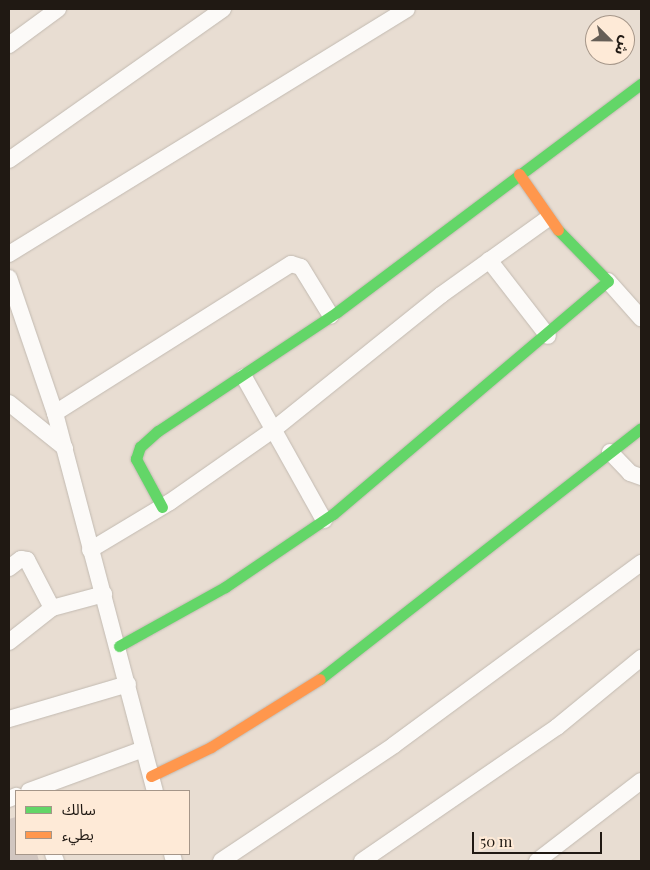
<!DOCTYPE html>
<meta charset="utf-8">
<style>
body{margin:0}
#map{position:relative;width:650px;height:870px;overflow:hidden;background:#e8ddd2;font-family:"Playfair Display","Noto Sans Arabic",serif}
div>[style]{position:absolute}
.building>*{inset:0;background:#d1c6c0}
.roads{filter:drop-shadow(0 0 1px #c2bab1) drop-shadow(0 0 1px #c2bab1)}
.street>*{height:16px;margin:-8px;padding:0 8px;transform-origin:8px;border-radius:8px;background:#fcfaf8}
.fast>*{height:11px;margin:-5.5px;padding:0 5.5px;transform-origin:5.5px;border-radius:5.5px;background:#63d668}
.slow>*{height:11px;margin:-5.5px;padding:0 5.5px;transform-origin:5.5px;border-radius:5.5px;background:#ff974d}
span{translate:-50% -50%;white-space:nowrap;text-align:center;line-height:1.15;-webkit-text-stroke:4px #feead7;paint-order:stroke}
.frame{position:absolute;inset:0;border:10px solid #201913;pointer-events:none}
.legend{position:absolute;left:15px;top:790px;width:175px;height:65px;box-sizing:border-box;background:#feead7;border:1px solid #a59689;margin:0;padding:6px 9px;list-style:none;font-size:15px;color:#201913}
.legend li{display:flex;align-items:center;gap:10px;height:25px}
.legend b{width:25px;border:1px solid #a59689}
.north{position:absolute;left:585px;top:15px;width:50px;height:50px;box-sizing:border-box;background:#feead7;border:1px solid #a59689;border-radius:50%;rotate:113deg;font-size:14px;font-weight:700;line-height:20px;text-align:center;color:#201913}
.north::after{content:'';display:block;margin:auto;width:18px;height:22px;background:#665e56;clip-path:polygon(50% 0,100% 100%,50% 72%,0 100%)}
.scale{position:absolute;left:472px;top:832px;width:130px;height:22px;box-sizing:border-box;border:2px solid #201913;border-top:0;padding-left:6px;font-size:15px;line-height:18px;white-space:nowrap;color:#201913;-webkit-text-stroke:4px #feead7;paint-order:stroke}
</style>
<div id="map">
<div class="building">
<i style="clip-path:polygon(16px 817px,16px 854px,37px 854px,39px 861px,9px 861px,9px 819px)"></i>
</div>
<div class="roads">
<div class="street">
<i style="left:9px;top:45px;width:61px;rotate:-36.3deg"></i>
<i style="left:9px;top:160px;width:262px;rotate:-35.2deg"></i>
<i style="left:9px;top:254px;width:467px;rotate:-31.6deg"></i>
<i style="left:489px;top:260px;width:96px;rotate:52.2deg"></i>
<i style="left:9px;top:278px;width:143px;rotate:71.2deg"></i>
<i style="left:55px;top:413px;width:391px;rotate:75.2deg"></i>
<i style="left:608px;top:281px;width:50px;rotate:48.3deg"></i>
<i style="left:244px;top:377px;width:164px;rotate:60.8deg"></i>
<i style="left:9px;top:403px;width:72px;rotate:38.8deg"></i>
<i style="left:55px;top:413px;width:279px;rotate:-32.3deg"></i>
<i style="left:291px;top:264px;width:10px;rotate:17deg"></i>
<i style="left:301px;top:267px;width:57px;rotate:58.5deg"></i>
<i style="left:610px;top:452px;width:29px;rotate:46deg"></i>
<i style="left:630px;top:473px;width:12px;rotate:20deg"></i>
<i style="left:90px;top:550px;width:93px;rotate:-31deg"></i>
<i style="left:170px;top:502px;width:126px;rotate:-35deg"></i>
<i style="left:273px;top:430px;width:216px;rotate:-38.8deg"></i>
<i style="left:441px;top:295px;width:130px;rotate:-35.6deg"></i>
<i style="left:9px;top:568px;width:15px;rotate:-37deg"></i>
<i style="left:21px;top:559px;width:6px;rotate:9deg"></i>
<i style="left:27px;top:560px;width:54px;rotate:62.5deg"></i>
<i style="left:52px;top:608px;width:54px;rotate:-15.1deg"></i>
<i style="left:9px;top:642px;width:55px;rotate:-38.3deg"></i>
<i style="left:9px;top:719px;width:124px;rotate:-16.4deg"></i>
<i style="left:29px;top:791px;width:122px;rotate:-20.1deg"></i>
<i style="left:9px;top:799px;width:8px;rotate:-23deg"></i>
<i style="left:53px;top:854px;width:8px;rotate:67deg"></i>
<i style="left:172px;top:854px;width:7px;rotate:74deg"></i>
<i style="left:221px;top:861px;width:208px;rotate:-33.8deg"></i>
<i style="left:394px;top:745px;width:307px;rotate:-36.4deg"></i>
<i style="left:362px;top:861px;width:237px;rotate:-34.5deg"></i>
<i style="left:557px;top:727px;width:109px;rotate:-39.4deg"></i>
<i style="left:537px;top:861px;width:131px;rotate:-37.6deg"></i>
</div>
<div class="fast">
<i style="left:162px;top:507px;width:55px;rotate:-118.4deg"></i>
<i style="left:136px;top:459px;width:13px;rotate:-72deg"></i>
<i style="left:140px;top:447px;width:24px;rotate:-42deg"></i>
<i style="left:158px;top:431px;width:215px;rotate:-33.6deg"></i>
<i style="left:337px;top:312px;width:380px;rotate:-36.9deg"></i>
<i style="left:119px;top:646px;width:121px;rotate:-29.1deg"></i>
<i style="left:225px;top:587px;width:130px;rotate:-34.1deg"></i>
<i style="left:333px;top:514px;width:360px;rotate:-40.3deg"></i>
<i style="left:608px;top:281px;width:71px;rotate:-134.4deg"></i>
<i style="left:320px;top:679px;width:407px;rotate:-38deg"></i>
</div>
<div class="slow">
<i style="left:519px;top:174px;width:68px;rotate:55.1deg"></i>
<i style="left:151px;top:776px;width:67px;rotate:-25.8deg"></i>
<i style="left:211px;top:747px;width:128px;rotate:-32deg"></i>
</div>
</div>
<div class="frame"></div>
<ul class="legend">
<li><b style="height:6px;background:#63d668"></b>سالك</li>
<li><b style="height:6px;background:#ff974d"></b>بطيء</li>
</ul>
<div class="north">ش</div>
<div class="scale">50 m</div>
</div>
